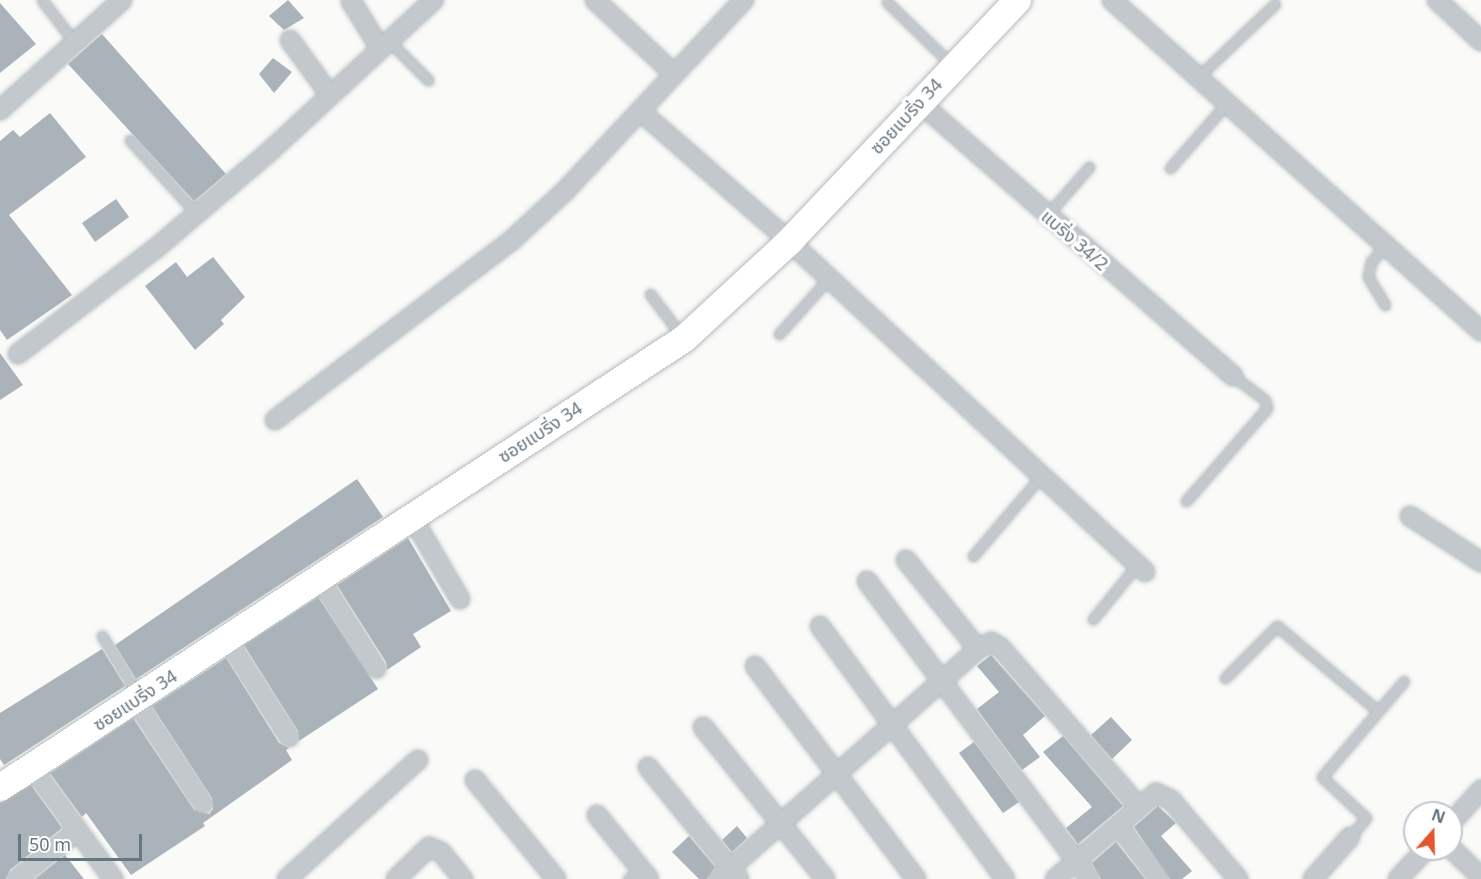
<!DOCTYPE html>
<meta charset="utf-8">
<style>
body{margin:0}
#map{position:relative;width:1481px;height:879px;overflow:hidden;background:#fafaf8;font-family:"Noto Sans","Noto Sans Thai",sans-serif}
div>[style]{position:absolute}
.building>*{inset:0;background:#aab3b9}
.roads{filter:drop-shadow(0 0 2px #b3babf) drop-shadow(0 0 2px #b3babf)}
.lane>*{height:9px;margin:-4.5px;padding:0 4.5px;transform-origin:4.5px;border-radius:4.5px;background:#c3c8cc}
.street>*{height:18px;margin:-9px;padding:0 9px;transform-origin:9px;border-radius:9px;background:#c3c8cc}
.secondary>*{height:27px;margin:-13.5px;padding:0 13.5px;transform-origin:13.5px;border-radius:13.5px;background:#fff}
span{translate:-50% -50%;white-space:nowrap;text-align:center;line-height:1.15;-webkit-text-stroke:6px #fff;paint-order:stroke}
.street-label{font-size:18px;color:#657683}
.north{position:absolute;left:1403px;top:801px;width:60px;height:60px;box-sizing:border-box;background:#fff;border:2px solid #c1c8cd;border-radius:50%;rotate:20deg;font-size:16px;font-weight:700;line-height:24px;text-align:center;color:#657683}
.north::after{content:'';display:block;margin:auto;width:21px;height:27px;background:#e4572e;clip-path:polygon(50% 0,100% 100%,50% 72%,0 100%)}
.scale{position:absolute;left:18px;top:834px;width:124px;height:27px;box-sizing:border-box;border:3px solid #657683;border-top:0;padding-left:8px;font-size:18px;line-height:21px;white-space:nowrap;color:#657683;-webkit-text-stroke:4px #fff;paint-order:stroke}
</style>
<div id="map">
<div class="building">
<i style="clip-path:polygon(288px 0,304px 18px,284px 30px,269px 16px)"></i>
<i style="clip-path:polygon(0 3px,36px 44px,0 73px)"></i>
<i style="clip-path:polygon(102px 34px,226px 174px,194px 201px,68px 64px)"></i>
<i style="clip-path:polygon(273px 58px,292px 72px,274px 93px,259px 74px)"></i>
<i style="clip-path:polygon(50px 113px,86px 157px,9px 215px,72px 295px,7px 340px,0 330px,0 141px,13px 130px,20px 137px)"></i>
<i style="clip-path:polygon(116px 199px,129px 217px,95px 242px,82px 223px)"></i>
<i style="clip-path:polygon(213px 257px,245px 297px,221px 320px,224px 324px,195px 350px,145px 286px,176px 262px,187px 277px)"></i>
<i style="clip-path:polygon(0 353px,23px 385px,0 400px)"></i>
<i style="clip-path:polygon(357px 479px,383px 517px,136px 679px,115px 645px)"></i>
<i style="clip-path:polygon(408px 538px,451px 611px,413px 634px,421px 647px,387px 670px,386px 662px,337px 585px)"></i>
<i style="clip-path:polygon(318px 597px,378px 689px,299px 741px,298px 731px,244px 645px)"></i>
<i style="clip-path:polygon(102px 649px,125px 686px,4px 765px,0 759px,0 713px)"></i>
<i style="clip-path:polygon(991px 655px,1045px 716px,1023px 735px,1040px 757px,1022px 770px,977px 709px,999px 692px,977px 666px)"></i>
<i style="clip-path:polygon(226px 658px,279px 743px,289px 748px,286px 750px,292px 760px,203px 823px,205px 826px,131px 875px,86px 813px,82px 817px,50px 773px,133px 718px,194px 810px,209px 814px,213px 809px,212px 798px,152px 706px)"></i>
<i style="clip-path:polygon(1111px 717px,1132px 740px,1112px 759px,1091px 735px)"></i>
<i style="clip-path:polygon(1063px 736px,1123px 806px,1078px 844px,1066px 828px,1092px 807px,1043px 752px)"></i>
<i style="clip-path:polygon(974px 742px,1019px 802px,1003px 813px,959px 753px)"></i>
<i style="clip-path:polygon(31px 785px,62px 828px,10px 870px,6px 879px,0 879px,0 803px)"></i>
<i style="clip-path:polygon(1158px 806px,1176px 823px,1161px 836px,1192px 871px,1182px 879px,1170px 879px,1134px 827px)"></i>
<i style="clip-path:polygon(737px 826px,747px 838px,732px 852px,722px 840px)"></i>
<i style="clip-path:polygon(689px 836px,715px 867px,707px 879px,699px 879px,672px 852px)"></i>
<i style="clip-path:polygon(1116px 842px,1145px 879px,1101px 879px,1092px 863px)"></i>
<i style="clip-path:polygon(65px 855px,84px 879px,35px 879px)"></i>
</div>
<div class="roads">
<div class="lane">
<i style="left:42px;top:0;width:54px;rotate:52.5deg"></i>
<i style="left:887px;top:2px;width:91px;rotate:44.1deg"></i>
<i style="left:388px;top:40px;width:57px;rotate:45deg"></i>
<i style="left:1198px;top:77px;width:106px;rotate:-43.5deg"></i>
<i style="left:130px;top:140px;width:98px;rotate:47.9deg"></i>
<i style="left:1170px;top:168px;width:86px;rotate:-48.8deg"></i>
<i style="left:1047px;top:215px;width:64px;rotate:-48.8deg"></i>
<i style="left:650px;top:294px;width:51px;rotate:52.9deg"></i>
<i style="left:1385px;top:305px;width:33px;rotate:-121deg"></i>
<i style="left:1368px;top:277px;width:15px;rotate:-79deg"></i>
<i style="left:1371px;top:262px;width:23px;rotate:-50deg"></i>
<i style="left:779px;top:334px;width:75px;rotate:-48.2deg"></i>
<i style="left:1186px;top:501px;width:123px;rotate:-48.9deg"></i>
<i style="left:1267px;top:408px;width:8px;rotate:-104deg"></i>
<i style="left:1265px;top:400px;width:40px;rotate:-143deg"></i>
<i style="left:973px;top:556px;width:105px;rotate:-49.6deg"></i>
<i style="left:1093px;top:619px;width:70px;rotate:-50.8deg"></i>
<i style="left:102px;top:636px;width:69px;rotate:58.6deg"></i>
<i style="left:1225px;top:678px;width:74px;rotate:-45deg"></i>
<i style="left:1277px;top:626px;width:132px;rotate:40.1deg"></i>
<i style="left:1350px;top:837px;width:25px;rotate:-50deg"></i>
<i style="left:1366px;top:818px;width:60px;rotate:-137deg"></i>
<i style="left:1322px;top:777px;width:126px;rotate:-49.5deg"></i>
<i style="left:628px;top:879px;width:16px;rotate:-38deg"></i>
</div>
<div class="street">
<i style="left:595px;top:0;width:108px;rotate:43.1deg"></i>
<i style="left:1112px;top:0;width:496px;rotate:41.9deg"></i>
<i style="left:1437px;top:0;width:60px;rotate:43deg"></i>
<i style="left:351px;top:1px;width:55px;rotate:58.3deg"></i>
<i style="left:290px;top:40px;width:68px;rotate:54deg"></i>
<i style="left:919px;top:102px;width:417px;rotate:41.1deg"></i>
<i style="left:0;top:110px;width:164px;rotate:-42deg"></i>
<i style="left:640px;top:111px;width:198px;rotate:41.1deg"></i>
<i style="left:789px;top:241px;width:486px;rotate:42.9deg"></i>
<i style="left:18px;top:354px;width:173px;rotate:-37.5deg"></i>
<i style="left:155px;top:249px;width:150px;rotate:-40.4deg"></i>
<i style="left:269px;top:152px;width:224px;rotate:-42.7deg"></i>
<i style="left:275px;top:420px;width:296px;rotate:-37.2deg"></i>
<i style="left:511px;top:241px;width:74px;rotate:-42.8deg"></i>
<i style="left:565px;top:191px;width:262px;rotate:-46.9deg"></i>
<i style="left:1410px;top:516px;width:85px;rotate:32.9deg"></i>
<i style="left:412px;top:517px;width:95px;rotate:59.7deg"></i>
<i style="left:906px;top:560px;width:114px;rotate:51deg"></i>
<i style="left:319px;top:578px;width:107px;rotate:57.7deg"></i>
<i style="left:867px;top:581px;width:372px;rotate:53.2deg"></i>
<i style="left:820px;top:626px;width:313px;rotate:53.8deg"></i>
<i style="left:227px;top:639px;width:116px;rotate:57.7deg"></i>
<i style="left:755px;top:666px;width:267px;rotate:52.9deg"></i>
<i style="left:135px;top:700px;width:124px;rotate:56.8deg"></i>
<i style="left:703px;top:727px;width:195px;rotate:51.2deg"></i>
<i style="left:31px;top:766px;width:140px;rotate:54deg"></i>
<i style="left:648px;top:767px;width:144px;rotate:50.9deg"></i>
<i style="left:475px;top:780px;width:128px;rotate:50.7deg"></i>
<i style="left:597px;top:815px;width:82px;rotate:50.9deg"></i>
<i style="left:1451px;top:823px;width:45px;rotate:-47.7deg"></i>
<i style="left:1118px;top:825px;width:68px;rotate:52.8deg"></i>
<i style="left:1451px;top:848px;width:42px;rotate:44deg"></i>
<i style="left:17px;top:879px;width:77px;rotate:-38.7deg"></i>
<i style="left:287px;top:879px;width:177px;rotate:-42.3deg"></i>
<i style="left:396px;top:879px;width:46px;rotate:-44.1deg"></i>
<i style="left:429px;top:847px;width:13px;rotate:23deg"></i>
<i style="left:441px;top:852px;width:35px;rotate:51deg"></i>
<i style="left:718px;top:879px;width:347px;rotate:-41.5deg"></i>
<i style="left:978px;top:649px;width:15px;rotate:-28deg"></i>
<i style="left:991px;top:642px;width:10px;rotate:29deg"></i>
<i style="left:1000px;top:647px;width:211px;rotate:49deg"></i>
<i style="left:1055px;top:879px;width:133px;rotate:-40.4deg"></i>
<i style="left:1156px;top:793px;width:17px;rotate:25deg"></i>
<i style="left:1171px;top:800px;width:104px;rotate:49.7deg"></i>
<i style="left:1313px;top:879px;width:56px;rotate:-48.6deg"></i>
<i style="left:1398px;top:879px;width:41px;rotate:-47deg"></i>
</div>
<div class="secondary">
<i style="left:0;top:787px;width:818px;rotate:-33.28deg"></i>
<i style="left:684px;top:338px;width:143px;rotate:-42.7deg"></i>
<i style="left:789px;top:241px;width:332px;rotate:-46.6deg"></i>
</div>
</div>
<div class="street-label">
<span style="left:906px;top:116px;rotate:-47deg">ซอยแบริ่ง 34</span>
<span style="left:1075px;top:240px;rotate:41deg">แบริ่ง 34/2</span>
<span style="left:540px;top:432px;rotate:-33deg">ซอยแบริ่ง 34</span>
<span style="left:135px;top:700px;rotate:-33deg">ซอยแบริ่ง 34</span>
</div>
<div class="north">N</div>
<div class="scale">50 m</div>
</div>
